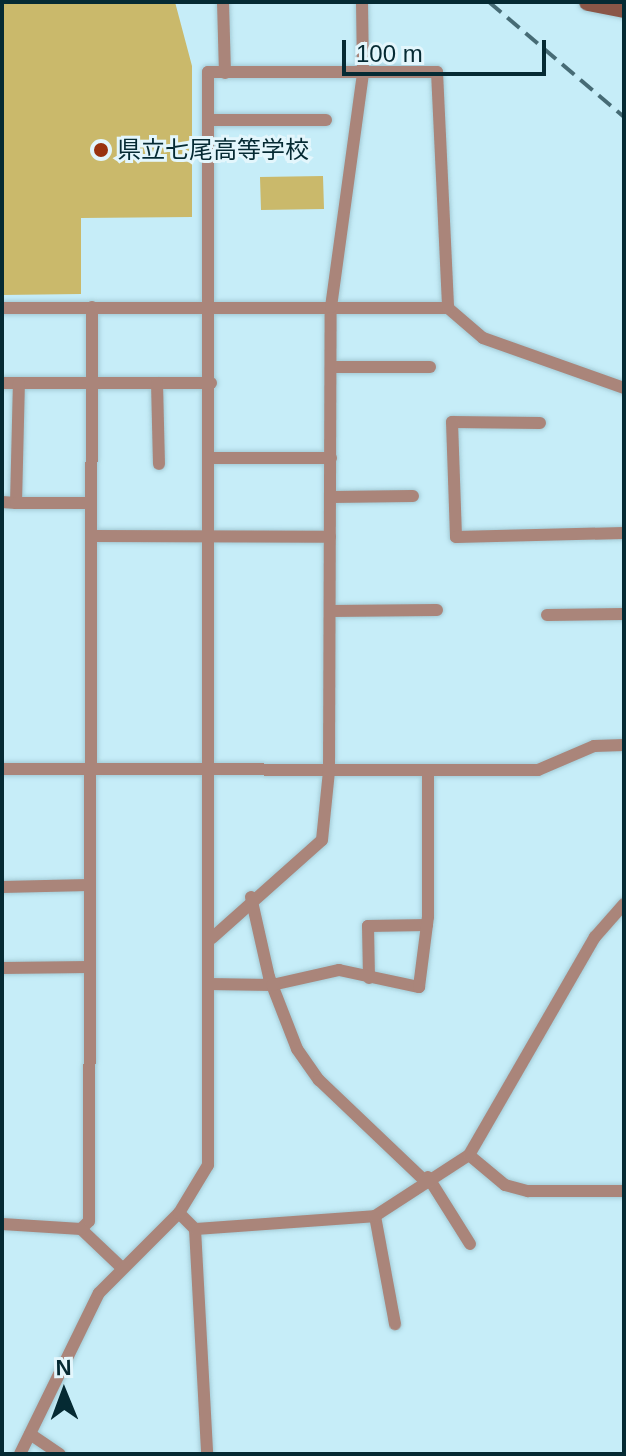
<!DOCTYPE html>
<meta charset="utf-8">
<style>
body{margin:0}
#map{position:relative;width:626px;height:1456px;overflow:hidden;background:#c6edf8;font-family:Helvetica,"Noto Sans JP",sans-serif}
div>[style]{position:absolute}
.green>*{inset:0;background:#cab96b}
.roads{filter:drop-shadow(0 0 2px #a3cad5) drop-shadow(0 0 2px #a3cad5)}
.street>*{height:12px;margin:-6px;padding:0 6px;transform-origin:6px;border-radius:6px;background:#aa857a}
.secondary>*{height:18px;margin:-9px;padding:0 9px;transform-origin:9px;border-radius:9px;background:#8a5647}
.rail>*{height:4px;margin-top:-2px;transform-origin:0;background:repeating-linear-gradient(90deg,#466b75 0 16px,transparent 0 24px)}
.dots>*{width:22px;height:22px;translate:-50% -50%;box-sizing:border-box;border:4px solid #e3f6fc;border-radius:50%}
span{translate:-50% -50%;white-space:nowrap;text-align:center;line-height:1.15;-webkit-text-stroke:6px #e3f6fc;paint-order:stroke}
.poi-label{font-size:24px;color:#052a33}
.left{translate:0 -50%;text-align:left}
.frame{position:absolute;inset:0;border:4px solid #052a33;pointer-events:none}
.north{position:absolute;left:24px;top:1352px;width:80px;height:80px;-webkit-text-stroke:6px #e3f6fc;paint-order:stroke;rotate:359deg;font-size:22px;font-weight:700;line-height:32px;text-align:center;color:#052a33}
.north::after{content:'';display:block;margin:auto;width:28px;height:36px;background:#052a33;clip-path:polygon(50% 0,100% 100%,50% 72%,0 100%)}
.scale{position:absolute;left:342px;top:40px;width:204px;height:36px;box-sizing:border-box;border:4px solid #052a33;border-top:0;padding-left:10px;font-size:24px;line-height:28px;white-space:nowrap;color:#052a33;-webkit-text-stroke:6px #e3f6fc;paint-order:stroke}
</style>
<div id="map">
<div class="green">
<i style="clip-path:polygon(2px 2px,175px 2px,192px 66px,192px 217px,81px 218px,81px 294px,2px 295px)"></i>
<i style="clip-path:polygon(323px 176px,324px 209px,261px 210px,260px 177px)"></i>
</div>
<div class="roads">
<div class="street">
<i style="left:223px;top:2px;width:71px;rotate:88.4deg"></i>
<i style="left:208px;top:120px;width:118px"></i>
<i style="left:2px;top:308px;width:446px"></i>
<i style="left:448px;top:308px;width:46px;rotate:40.6deg"></i>
<i style="left:483px;top:338px;width:150px;rotate:19.5deg"></i>
<i style="left:331px;top:367px;width:99px"></i>
<i style="left:2px;top:383px;width:209px"></i>
<i style="left:157px;top:383px;width:81px;rotate:88.6deg"></i>
<i style="left:540px;top:423px;width:88px;rotate:-179.3deg"></i>
<i style="left:452px;top:422px;width:115px;rotate:88deg"></i>
<i style="left:456px;top:537px;width:168px;rotate:-1.4deg"></i>
<i style="left:211px;top:458px;width:120px"></i>
<i style="left:331px;top:497px;width:82px;rotate:-0.7deg"></i>
<i style="left:2px;top:502px;width:14px;rotate:4deg"></i>
<i style="left:16px;top:503px;width:120px;rotate:-88.6deg"></i>
<i style="left:16px;top:503px;width:75px"></i>
<i style="left:91px;top:536px;width:239px;rotate:0.2deg"></i>
<i style="left:330px;top:611px;width:107px;rotate:-0.5deg"></i>
<i style="left:547px;top:615px;width:77px;rotate:-0.7deg"></i>
<i style="left:2px;top:769px;width:536px;rotate:0.11deg"></i>
<i style="left:538px;top:770px;width:61px;rotate:-23.2deg"></i>
<i style="left:594px;top:746px;width:30px;rotate:-2deg"></i>
<i style="left:2px;top:887px;width:87px;rotate:-1.3deg"></i>
<i style="left:251px;top:897px;width:82px;rotate:77.3deg"></i>
<i style="left:269px;top:977px;width:77px;rotate:68.7deg"></i>
<i style="left:297px;top:1049px;width:38px;rotate:55deg"></i>
<i style="left:319px;top:1080px;width:145px;rotate:43.6deg"></i>
<i style="left:212px;top:938px;width:147px;rotate:-41.7deg"></i>
<i style="left:322px;top:840px;width:69px;rotate:-84.2deg"></i>
<i style="left:329px;top:771px;width:464px;rotate:-89.8deg"></i>
<i style="left:331px;top:307px;width:236px;rotate:-82.2deg"></i>
<i style="left:363px;top:73px;width:71px;rotate:-90.8deg"></i>
<i style="left:2px;top:968px;width:88px;rotate:-0.7deg"></i>
<i style="left:369px;top:978px;width:52px;rotate:-91.1deg"></i>
<i style="left:368px;top:926px;width:59px;rotate:-1deg"></i>
<i style="left:208px;top:984px;width:64px;rotate:0.9deg"></i>
<i style="left:272px;top:985px;width:69px;rotate:-12.6deg"></i>
<i style="left:339px;top:970px;width:82px;rotate:12deg"></i>
<i style="left:419px;top:987px;width:71px;rotate:-82.7deg"></i>
<i style="left:428px;top:917px;width:147px;rotate:-90deg"></i>
<i style="left:469px;top:1155px;width:47px;rotate:39.8deg"></i>
<i style="left:505px;top:1185px;width:24px;rotate:15deg"></i>
<i style="left:528px;top:1191px;width:96px"></i>
<i style="left:428px;top:1177px;width:79px;rotate:57.9deg"></i>
<i style="left:179px;top:1213px;width:23px;rotate:45deg"></i>
<i style="left:195px;top:1229px;width:225px;rotate:86.9deg"></i>
<i style="left:375px;top:1216px;width:110px;rotate:79.5deg"></i>
<i style="left:2px;top:1224px;width:79px;rotate:3.6deg"></i>
<i style="left:81px;top:1229px;width:55px;rotate:43.5deg"></i>
<i style="left:81px;top:1229px;width:11px;rotate:-45deg"></i>
<i style="left:89px;top:1221px;width:914px;rotate:-89.81deg"></i>
<i style="left:195px;top:1229px;width:180px;rotate:-4.1deg"></i>
<i style="left:375px;top:1216px;width:112px;rotate:-33deg"></i>
<i style="left:469px;top:1155px;width:252px;rotate:-60deg"></i>
<i style="left:595px;top:937px;width:44px;rotate:-48.7deg"></i>
<i style="left:30px;top:1434px;width:36px;rotate:34deg"></i>
<i style="left:20px;top:1454px;width:179px;rotate:-63.9deg"></i>
<i style="left:99px;top:1293px;width:113px;rotate:-45deg"></i>
<i style="left:179px;top:1213px;width:56px;rotate:-58.9deg"></i>
<i style="left:208px;top:1165px;width:1093px;rotate:-90deg"></i>
<i style="left:208px;top:72px;width:229px"></i>
<i style="left:437px;top:72px;width:236px;rotate:87.3deg"></i>
</div>
<div class="secondary">
<i style="left:588px;top:2px;width:37px;rotate:11deg"></i>
</div>
</div>
<div class="rail">
<i style="left:489px;top:2px;width:177px;rotate:40.4deg"></i>
</div>
<div class="dots">
<i style="left:101px;top:150px;background:#99320e"></i>
</div>
<div class="poi-label">
<span class="left" style="left:117px;top:150px">県立七尾高等学校</span>
</div>
<div class="frame"></div>
<div class="north">N</div>
<div class="scale">100 m</div>
</div>
